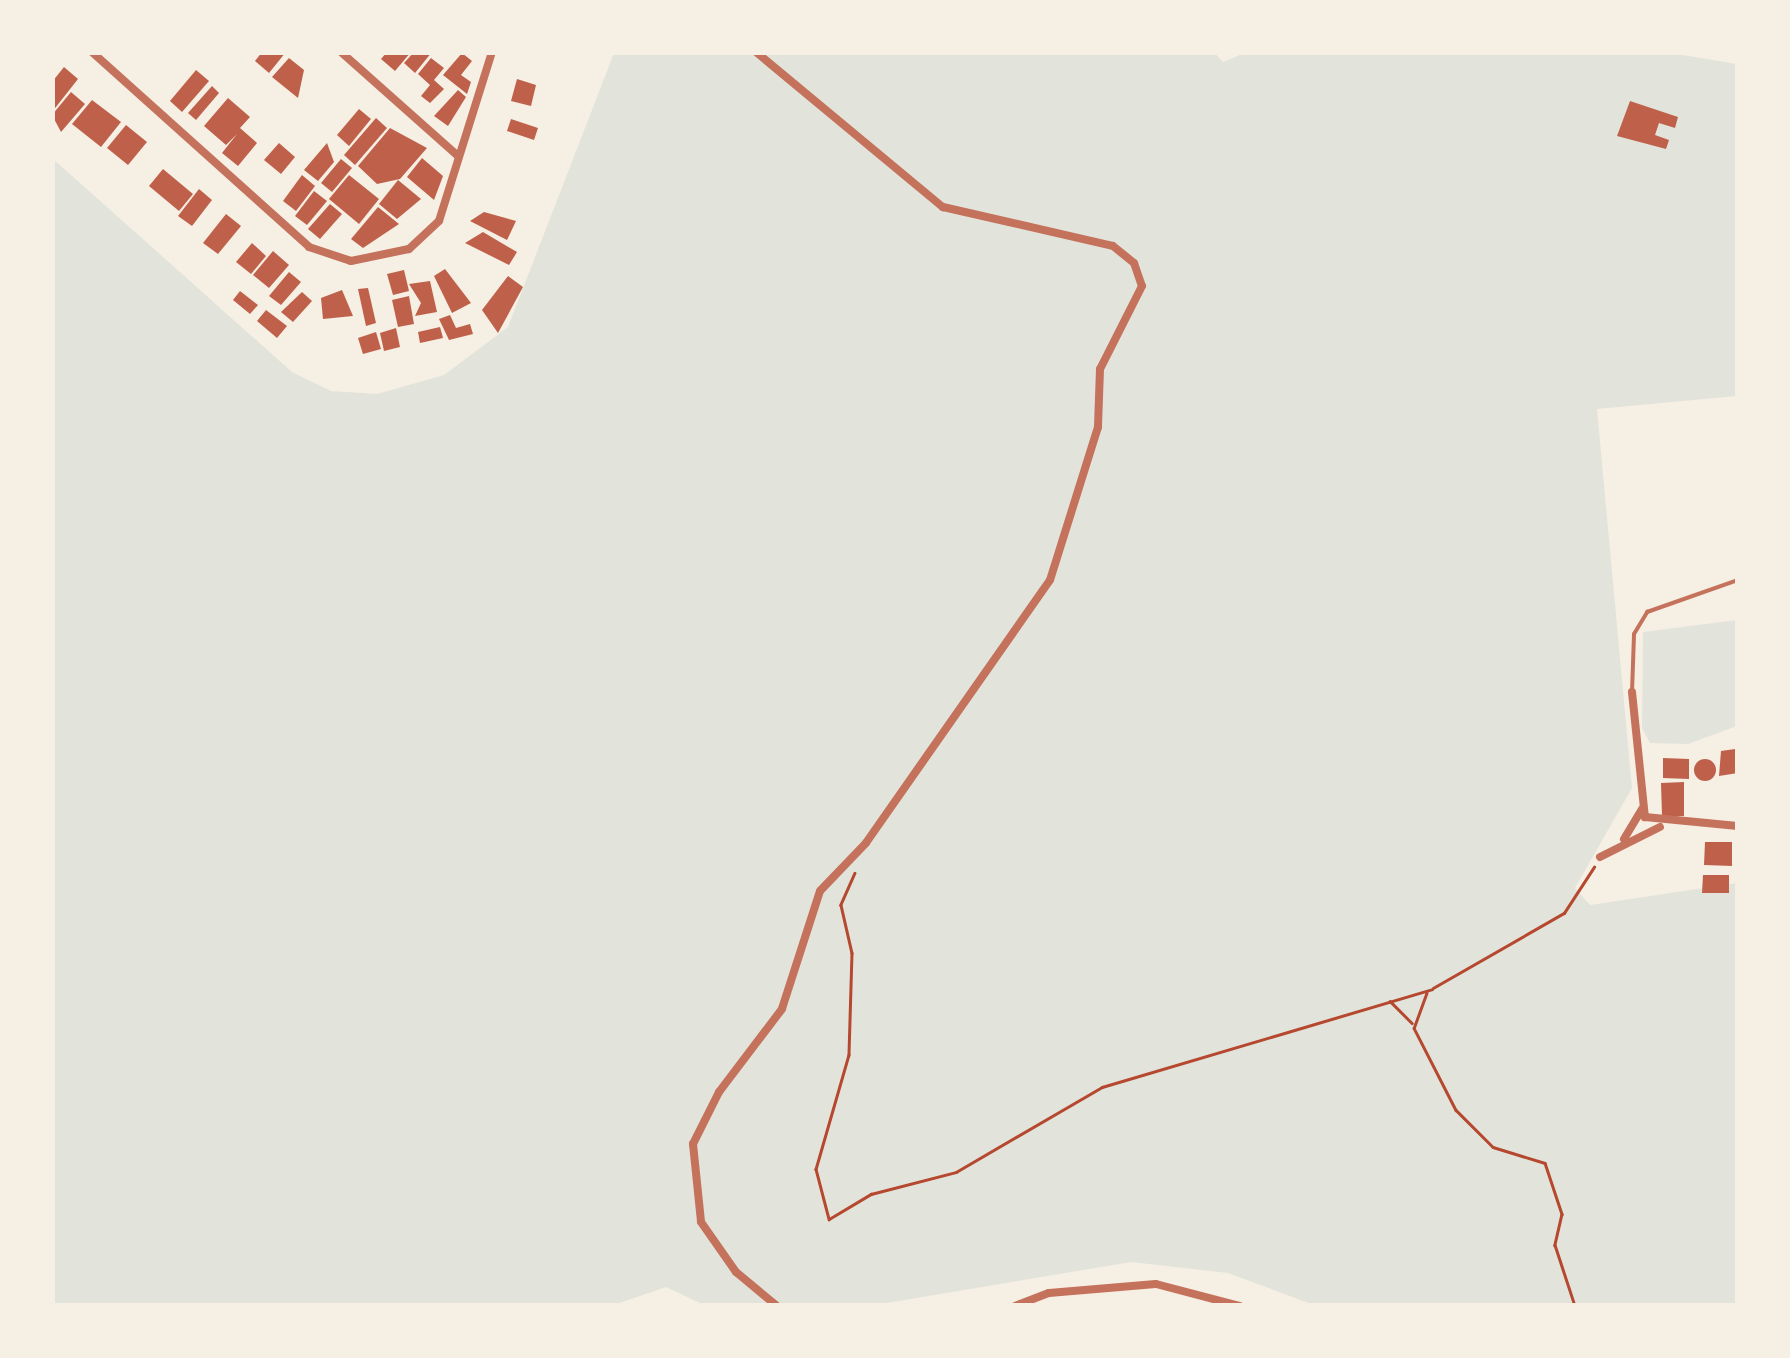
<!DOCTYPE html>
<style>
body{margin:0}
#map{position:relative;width:1790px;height:1358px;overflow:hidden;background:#f6efe4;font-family:Arial,sans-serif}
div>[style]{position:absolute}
.green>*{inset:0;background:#e2e4dc}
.building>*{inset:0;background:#bf614a}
.round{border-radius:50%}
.path>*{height:2.5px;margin:-1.25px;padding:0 1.25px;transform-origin:1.25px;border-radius:1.25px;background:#b5482f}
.service>*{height:4px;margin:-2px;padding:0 2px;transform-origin:2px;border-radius:2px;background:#c5725c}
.minor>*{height:8px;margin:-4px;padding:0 4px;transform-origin:4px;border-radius:4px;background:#c5725c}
span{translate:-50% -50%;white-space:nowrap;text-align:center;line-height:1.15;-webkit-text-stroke:8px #f6efe4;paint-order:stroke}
.frame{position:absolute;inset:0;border:55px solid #f6efe4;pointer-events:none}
</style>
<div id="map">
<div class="green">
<i style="clip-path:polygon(1214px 52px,1223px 62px,1247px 52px,1665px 52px,1737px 64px,1737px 396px,1597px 409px,1632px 788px,1575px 888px,1590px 905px,1737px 883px,1737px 1305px,1314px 1305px,1228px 1273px,1131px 1262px,869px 1306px,704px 1305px,666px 1287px,611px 1306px,53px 1305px,52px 158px,292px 372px,331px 391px,377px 394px,444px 375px,508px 327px,614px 53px)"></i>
<i style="clip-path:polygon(1737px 620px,1737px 726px,1688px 744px,1650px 743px,1642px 728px,1643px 632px)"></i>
</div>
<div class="building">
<i style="clip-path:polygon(262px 52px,286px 52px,269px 73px,255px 61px)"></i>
<i style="clip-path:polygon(387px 52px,411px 52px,395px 71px,381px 59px)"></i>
<i style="clip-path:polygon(414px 52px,432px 52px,415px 73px,404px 63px)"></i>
<i style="clip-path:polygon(462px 53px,472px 61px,461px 75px,471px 82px,467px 94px,443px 75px)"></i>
<i style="clip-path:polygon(289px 58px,304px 70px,298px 98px,272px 77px)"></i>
<i style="clip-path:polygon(431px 58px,444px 68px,434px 80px,444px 89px,430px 103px,421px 96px,430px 85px,418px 74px)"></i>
<i style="clip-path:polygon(64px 67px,78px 79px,52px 112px,52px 82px)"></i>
<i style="clip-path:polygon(196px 70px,209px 81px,182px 112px,170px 101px)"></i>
<i style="clip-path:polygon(517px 79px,536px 85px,531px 106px,511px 101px)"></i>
<i style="clip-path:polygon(212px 86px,219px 93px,196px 120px,188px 113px)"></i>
<i style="clip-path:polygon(458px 90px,466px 97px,448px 126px,434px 116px)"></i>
<i style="clip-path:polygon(71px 92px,85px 104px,61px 132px,52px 115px)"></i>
<i style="clip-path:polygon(228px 98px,250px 117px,240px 128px,257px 143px,238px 166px,222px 153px,237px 134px,226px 145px,204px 126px)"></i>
<i style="clip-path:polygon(92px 100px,121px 122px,101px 147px,72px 124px)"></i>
<i style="clip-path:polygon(1630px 101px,1678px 117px,1675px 128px,1659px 123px,1655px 135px,1669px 140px,1666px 149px,1617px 136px)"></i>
<i style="clip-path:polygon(359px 109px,371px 119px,349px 146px,337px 135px)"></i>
<i style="clip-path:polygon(376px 118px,387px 128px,355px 165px,344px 155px)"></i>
<i style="clip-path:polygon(511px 119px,538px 128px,534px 140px,507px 131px)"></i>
<i style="clip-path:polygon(126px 125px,147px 142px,128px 165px,107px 148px)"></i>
<i style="clip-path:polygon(390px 128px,427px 148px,400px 179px,377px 184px,358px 166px)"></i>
<i style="clip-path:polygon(279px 143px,295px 157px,281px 174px,264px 160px)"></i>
<i style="clip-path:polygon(327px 143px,334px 162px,318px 181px,304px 170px)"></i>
<i style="clip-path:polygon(422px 158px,443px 176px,434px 200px,407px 177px)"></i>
<i style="clip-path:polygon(341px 159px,352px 168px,332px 192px,321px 183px)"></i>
<i style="clip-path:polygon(163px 169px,193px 194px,179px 211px,149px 186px)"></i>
<i style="clip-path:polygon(302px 175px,315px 186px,296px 211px,283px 201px)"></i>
<i style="clip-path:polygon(349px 175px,379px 199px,359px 224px,329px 199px)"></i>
<i style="clip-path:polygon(398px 180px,421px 199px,397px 219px,379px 204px)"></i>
<i style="clip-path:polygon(199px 189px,212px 200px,192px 226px,178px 216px)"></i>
<i style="clip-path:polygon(314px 191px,327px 201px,307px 225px,295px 216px)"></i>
<i style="clip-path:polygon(330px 204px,342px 214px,320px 239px,308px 229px)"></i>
<i style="clip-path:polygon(378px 207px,399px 224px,363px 248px,351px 239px)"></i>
<i style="clip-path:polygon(484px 212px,516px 221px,507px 240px,470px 221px)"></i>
<i style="clip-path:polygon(226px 214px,241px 226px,218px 254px,203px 243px)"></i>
<i style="clip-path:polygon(483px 232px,517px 252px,509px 265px,465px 243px)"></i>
<i style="clip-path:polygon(252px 243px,266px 256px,251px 274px,236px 262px)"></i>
<i style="clip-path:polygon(273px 251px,289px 265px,269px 288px,253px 275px)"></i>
<i style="clip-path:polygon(445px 269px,471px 303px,452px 313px,434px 276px)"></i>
<i style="clip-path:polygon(404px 270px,409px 291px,393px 295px,387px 274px)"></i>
<i style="clip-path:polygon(289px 272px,301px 282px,281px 305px,269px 296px)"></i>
<i style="clip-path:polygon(508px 276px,523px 287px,498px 333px,482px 310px)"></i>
<i style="clip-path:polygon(430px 281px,437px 312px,415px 316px,421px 303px,409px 284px)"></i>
<i style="clip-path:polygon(368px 288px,376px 323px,366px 326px,358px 289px)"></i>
<i style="clip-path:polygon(342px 290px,353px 316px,323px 319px,321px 298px)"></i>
<i style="clip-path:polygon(240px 291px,258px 305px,250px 314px,233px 300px)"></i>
<i style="clip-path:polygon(302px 292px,312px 301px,293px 322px,281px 312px)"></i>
<i style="clip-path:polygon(409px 296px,414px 324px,398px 327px,392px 300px)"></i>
<i style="clip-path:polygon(266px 310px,287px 326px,277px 338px,257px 321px)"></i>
<i style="clip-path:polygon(450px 315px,456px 328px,470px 324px,473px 334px,449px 340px,439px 319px)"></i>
<i style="clip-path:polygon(440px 327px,443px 338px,420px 343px,418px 332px)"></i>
<i style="clip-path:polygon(396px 328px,400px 347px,384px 351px,380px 333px)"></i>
<i style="clip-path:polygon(376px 332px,381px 349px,363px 354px,358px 338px)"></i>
<i style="clip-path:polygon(1735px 749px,1738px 773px,1719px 776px,1721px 751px)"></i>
<i style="clip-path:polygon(1663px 758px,1689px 759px,1689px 779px,1663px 778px)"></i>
<i class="round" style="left:1694px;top:759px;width:22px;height:22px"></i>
<i style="clip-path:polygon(1684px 782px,1684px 816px,1662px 816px,1661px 783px)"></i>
<i style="clip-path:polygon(1705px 842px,1732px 842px,1732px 866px,1704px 865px)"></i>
<i style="clip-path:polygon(1703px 875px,1729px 875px,1729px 893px,1702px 893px)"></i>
</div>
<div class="path">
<i style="left:855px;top:873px;width:35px;rotate:114deg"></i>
<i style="left:841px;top:905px;width:49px;rotate:77.1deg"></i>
<i style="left:852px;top:953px;width:102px;rotate:91.7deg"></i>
<i style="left:849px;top:1055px;width:119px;rotate:106.1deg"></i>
<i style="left:816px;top:1169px;width:52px;rotate:75.4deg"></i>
<i style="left:829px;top:1219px;width:49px;rotate:-30.8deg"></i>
<i style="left:871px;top:1194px;width:88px;rotate:-14.5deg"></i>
<i style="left:956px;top:1172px;width:169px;rotate:-30.2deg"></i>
<i style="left:1102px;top:1087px;width:344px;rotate:-16.5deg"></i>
<i style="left:1433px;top:988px;width:151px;rotate:-29.8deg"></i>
<i style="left:1564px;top:913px;width:55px;rotate:-56.9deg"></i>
<i style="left:1427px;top:993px;width:37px;rotate:110deg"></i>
<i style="left:1414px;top:1028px;width:92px;rotate:62.9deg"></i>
<i style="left:1456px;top:1110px;width:52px;rotate:45deg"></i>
<i style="left:1493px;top:1147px;width:54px;rotate:17.1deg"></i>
<i style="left:1545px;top:1163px;width:54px;rotate:71.6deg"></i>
<i style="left:1562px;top:1214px;width:32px;rotate:103deg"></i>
<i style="left:1555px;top:1245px;width:64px;rotate:71.8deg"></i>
<i style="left:1390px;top:1001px;width:31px;rotate:45deg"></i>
</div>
<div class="service">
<i style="left:1632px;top:692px;width:58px;rotate:-88deg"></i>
<i style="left:1634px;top:634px;width:26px;rotate:-59deg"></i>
<i style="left:1647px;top:612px;width:96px;rotate:-19.4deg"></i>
</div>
<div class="minor">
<i style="left:92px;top:52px;width:292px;rotate:41.9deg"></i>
<i style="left:309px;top:247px;width:44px;rotate:18.4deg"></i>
<i style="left:351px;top:261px;width:59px;rotate:-11.7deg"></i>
<i style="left:409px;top:249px;width:41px;rotate:-43deg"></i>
<i style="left:439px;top:221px;width:177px;rotate:-72.6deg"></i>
<i style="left:341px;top:52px;width:155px;rotate:41.6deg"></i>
<i style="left:756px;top:52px;width:243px;rotate:39.7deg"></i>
<i style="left:943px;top:207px;width:174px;rotate:12.9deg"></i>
<i style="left:1113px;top:246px;width:27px;rotate:39deg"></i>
<i style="left:1134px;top:263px;width:24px;rotate:71deg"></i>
<i style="left:1142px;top:286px;width:93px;rotate:116.8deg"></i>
<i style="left:1100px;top:369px;width:58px;rotate:92deg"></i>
<i style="left:1098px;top:427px;width:160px;rotate:107.4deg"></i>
<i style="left:1050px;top:580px;width:321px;rotate:125deg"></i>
<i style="left:866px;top:843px;width:66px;rotate:133.8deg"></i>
<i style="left:820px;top:891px;width:124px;rotate:107.9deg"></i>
<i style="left:782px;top:1009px;width:104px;rotate:127.2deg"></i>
<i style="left:719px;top:1092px;width:58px;rotate:116.6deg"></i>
<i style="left:693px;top:1144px;width:78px;rotate:84.1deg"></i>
<i style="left:701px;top:1222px;width:61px;rotate:55deg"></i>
<i style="left:736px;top:1272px;width:53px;rotate:39.7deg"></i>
<i style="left:1632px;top:692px;width:126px;rotate:84.1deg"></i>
<i style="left:1645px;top:817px;width:93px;rotate:5.5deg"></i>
<i style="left:1624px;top:839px;width:35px;rotate:-59deg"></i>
<i style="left:1600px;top:857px;width:67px;rotate:-26.6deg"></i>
<i style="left:1015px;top:1306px;width:36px;rotate:-21deg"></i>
<i style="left:1049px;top:1293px;width:107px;rotate:-4.8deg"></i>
<i style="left:1156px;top:1284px;width:87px;rotate:14.7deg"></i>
</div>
<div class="frame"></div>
</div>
